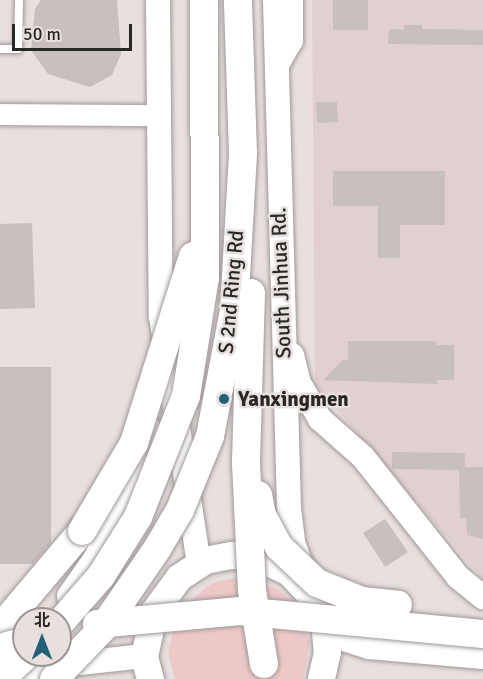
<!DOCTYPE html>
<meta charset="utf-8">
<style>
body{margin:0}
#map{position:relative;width:483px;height:679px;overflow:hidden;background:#e8dfdf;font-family:Signika,"Noto Sans SC",sans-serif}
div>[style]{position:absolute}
.built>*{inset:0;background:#e2d0d0}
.green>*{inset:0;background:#eec8c8}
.building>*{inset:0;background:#c8bfbf}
.roads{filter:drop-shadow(0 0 2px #a09898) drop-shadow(0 0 2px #a09898)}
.service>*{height:8px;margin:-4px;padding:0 4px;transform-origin:4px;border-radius:4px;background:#fff}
.minor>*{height:16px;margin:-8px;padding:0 8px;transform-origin:8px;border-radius:8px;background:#fff}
.tertiary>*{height:21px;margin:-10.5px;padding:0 10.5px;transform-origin:10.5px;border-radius:10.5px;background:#fff}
.secondary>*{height:24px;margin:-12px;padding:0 12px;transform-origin:12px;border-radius:12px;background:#fff}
.primary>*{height:27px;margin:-13.5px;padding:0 13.5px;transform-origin:13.5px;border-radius:13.5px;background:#fff}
.trunk>*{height:28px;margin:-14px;padding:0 14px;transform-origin:14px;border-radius:14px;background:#fff}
.bridges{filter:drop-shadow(0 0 2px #a09898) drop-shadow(0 0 2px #a09898)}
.trunk-bridge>*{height:28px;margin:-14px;padding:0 14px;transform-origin:14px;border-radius:14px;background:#fff}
.dots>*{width:16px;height:16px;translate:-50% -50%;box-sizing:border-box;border:3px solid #e8dfdf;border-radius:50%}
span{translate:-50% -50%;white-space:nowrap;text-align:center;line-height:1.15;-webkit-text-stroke:5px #e8dfdf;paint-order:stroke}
.street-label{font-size:21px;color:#2a2727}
.poi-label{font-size:21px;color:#2a2727;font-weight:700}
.left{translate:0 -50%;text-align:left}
.north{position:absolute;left:12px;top:607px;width:60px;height:60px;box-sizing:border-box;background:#e8dfdf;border:2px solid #9c9595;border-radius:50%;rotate:0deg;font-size:16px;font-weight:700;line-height:24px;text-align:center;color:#2a2727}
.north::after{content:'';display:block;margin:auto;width:21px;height:27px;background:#235f77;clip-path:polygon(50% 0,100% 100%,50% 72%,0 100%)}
.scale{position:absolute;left:12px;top:24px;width:120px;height:27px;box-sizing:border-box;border:3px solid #2a2727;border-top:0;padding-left:8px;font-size:18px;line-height:21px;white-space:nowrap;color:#2a2727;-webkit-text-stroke:4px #e8dfdf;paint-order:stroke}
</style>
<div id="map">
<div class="built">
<i style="clip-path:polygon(312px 0,483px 0,483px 579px,315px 384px)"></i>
</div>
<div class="green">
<i style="clip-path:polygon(233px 578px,276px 588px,293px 602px,310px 642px,303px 679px,175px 679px,168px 653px,178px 611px,212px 583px)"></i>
</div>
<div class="building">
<i style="clip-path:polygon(41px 0,117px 0,121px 54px,112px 75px,90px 87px,48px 74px,31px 50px,35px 9px)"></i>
<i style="clip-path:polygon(333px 0,368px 0,368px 30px,333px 30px)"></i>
<i style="clip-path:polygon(404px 25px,422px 25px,422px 29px,483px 30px,483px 45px,388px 44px,389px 29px,404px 30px)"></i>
<i style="clip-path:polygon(316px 102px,337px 102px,338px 122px,317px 123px)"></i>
<i style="clip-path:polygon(333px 171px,445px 171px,445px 225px,400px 225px,400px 258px,378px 258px,378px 206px,333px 206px)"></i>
<i style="clip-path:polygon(32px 223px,35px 308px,0 309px,0 224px)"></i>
<i style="clip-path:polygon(348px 341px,436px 341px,437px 345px,454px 345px,454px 380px,437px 380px,437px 384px,323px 380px,343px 360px,348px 360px)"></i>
<i style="clip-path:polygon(0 367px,51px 367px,51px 543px,33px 564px,0 564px)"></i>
<i style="clip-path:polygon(392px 452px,465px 453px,465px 467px,483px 467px,483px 539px,467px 535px,466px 518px,460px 518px,459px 470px,392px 469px)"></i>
<i style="clip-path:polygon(385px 519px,408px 552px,385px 567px,363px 533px)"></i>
</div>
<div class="roads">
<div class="service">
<i style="left:0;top:49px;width:18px"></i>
<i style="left:18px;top:49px;width:49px;rotate:-88.8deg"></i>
</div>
<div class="minor">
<i style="left:278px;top:71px;width:34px;rotate:-60deg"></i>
<i style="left:295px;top:42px;width:42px;rotate:-90deg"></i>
</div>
<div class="tertiary">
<i style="left:0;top:114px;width:158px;rotate:0.4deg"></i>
</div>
<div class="secondary">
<i style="left:158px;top:0;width:316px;rotate:89.5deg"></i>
<i style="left:161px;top:316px;width:251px;rotate:81.3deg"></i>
<i style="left:275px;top:0;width:508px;rotate:88.42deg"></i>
<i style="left:289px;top:508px;width:35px;rotate:83deg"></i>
<i style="left:293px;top:543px;width:30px;rotate:69deg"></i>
<i style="left:292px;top:355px;width:29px;rotate:76deg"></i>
<i style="left:299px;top:383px;width:42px;rotate:59.7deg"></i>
<i style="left:320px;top:419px;width:57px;rotate:41.5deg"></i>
<i style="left:363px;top:457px;width:153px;rotate:51.6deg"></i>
<i style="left:458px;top:577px;width:32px;rotate:39deg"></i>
<i style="left:69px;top:596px;width:45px;rotate:-54.9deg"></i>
<i style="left:95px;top:559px;width:97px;rotate:-63.7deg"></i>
<i style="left:138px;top:472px;width:45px;rotate:-76deg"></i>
<i style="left:324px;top:620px;width:30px;rotate:41deg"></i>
<i style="left:347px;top:640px;width:23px;rotate:18deg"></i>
<i style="left:369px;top:647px;width:114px;rotate:5deg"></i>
<i style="left:6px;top:671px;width:139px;rotate:-6.2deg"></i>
</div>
<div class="primary">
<i style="left:150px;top:679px;width:24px;rotate:-105deg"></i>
<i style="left:144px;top:656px;width:46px;rotate:-77.5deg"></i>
<i style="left:154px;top:611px;width:42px;rotate:-53.7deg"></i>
<i style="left:179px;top:577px;width:31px;rotate:-33deg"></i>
<i style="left:205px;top:560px;width:26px;rotate:-11deg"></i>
<i style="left:231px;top:555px;width:26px;rotate:4deg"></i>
<i style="left:257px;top:557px;width:35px;rotate:25deg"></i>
<i style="left:289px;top:572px;width:37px;rotate:47deg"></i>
<i style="left:314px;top:599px;width:23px;rotate:65deg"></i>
<i style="left:324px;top:620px;width:32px;rotate:85deg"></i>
<i style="left:327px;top:652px;width:28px;rotate:103deg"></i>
</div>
<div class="trunk">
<i style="left:0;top:628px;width:127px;rotate:-49.8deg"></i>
</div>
</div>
<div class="bridges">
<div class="trunk-bridge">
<i style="left:251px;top:293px;width:170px;rotate:91.7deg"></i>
<i style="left:246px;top:463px;width:127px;rotate:87.3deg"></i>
<i style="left:252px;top:590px;width:75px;rotate:80.8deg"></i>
<i style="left:258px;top:495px;width:20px;rotate:79deg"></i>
<i style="left:262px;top:515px;width:36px;rotate:62deg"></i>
<i style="left:279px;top:547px;width:52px;rotate:43.5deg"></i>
<i style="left:317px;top:583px;width:48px;rotate:21.8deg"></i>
<i style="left:362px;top:601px;width:36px;rotate:6deg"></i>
<i style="left:82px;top:531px;width:102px;rotate:-59.4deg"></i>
<i style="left:134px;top:443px;width:196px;rotate:-72.5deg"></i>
<i style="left:60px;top:623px;width:62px;rotate:-48.9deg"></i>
<i style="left:101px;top:576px;width:70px;rotate:-57.9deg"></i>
<i style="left:138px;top:517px;width:130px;rotate:-68.4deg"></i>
<i style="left:186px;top:396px;width:120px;rotate:-80.9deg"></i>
<i style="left:205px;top:278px;width:278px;rotate:-90.2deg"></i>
<i style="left:97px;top:624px;width:144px;rotate:-5.2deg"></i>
<i style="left:240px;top:611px;width:244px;rotate:5.4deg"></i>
<i style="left:0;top:648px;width:25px;rotate:-16deg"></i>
<i style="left:0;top:679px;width:36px;rotate:-42deg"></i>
<i style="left:54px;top:679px;width:69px;rotate:-46.2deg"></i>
<i style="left:102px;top:629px;width:97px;rotate:-55.5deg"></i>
<i style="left:157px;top:549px;width:45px;rotate:-59.5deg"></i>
<i style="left:180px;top:510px;width:80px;rotate:-67.9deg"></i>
<i style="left:210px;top:436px;width:128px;rotate:-79.2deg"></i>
<i style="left:234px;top:310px;width:156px;rotate:-86.7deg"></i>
<i style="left:243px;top:154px;width:154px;rotate:-91.9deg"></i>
</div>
</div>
<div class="dots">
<i style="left:224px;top:399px;background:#235f77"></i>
</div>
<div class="street-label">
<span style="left:281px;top:283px;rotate:-92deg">South Jinhua Rd.</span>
<span style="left:231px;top:292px;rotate:-85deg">S 2nd Ring Rd</span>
</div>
<div class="poi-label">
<span class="left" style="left:238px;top:399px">Yanxingmen</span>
</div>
<div class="north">北</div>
<div class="scale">50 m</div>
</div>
